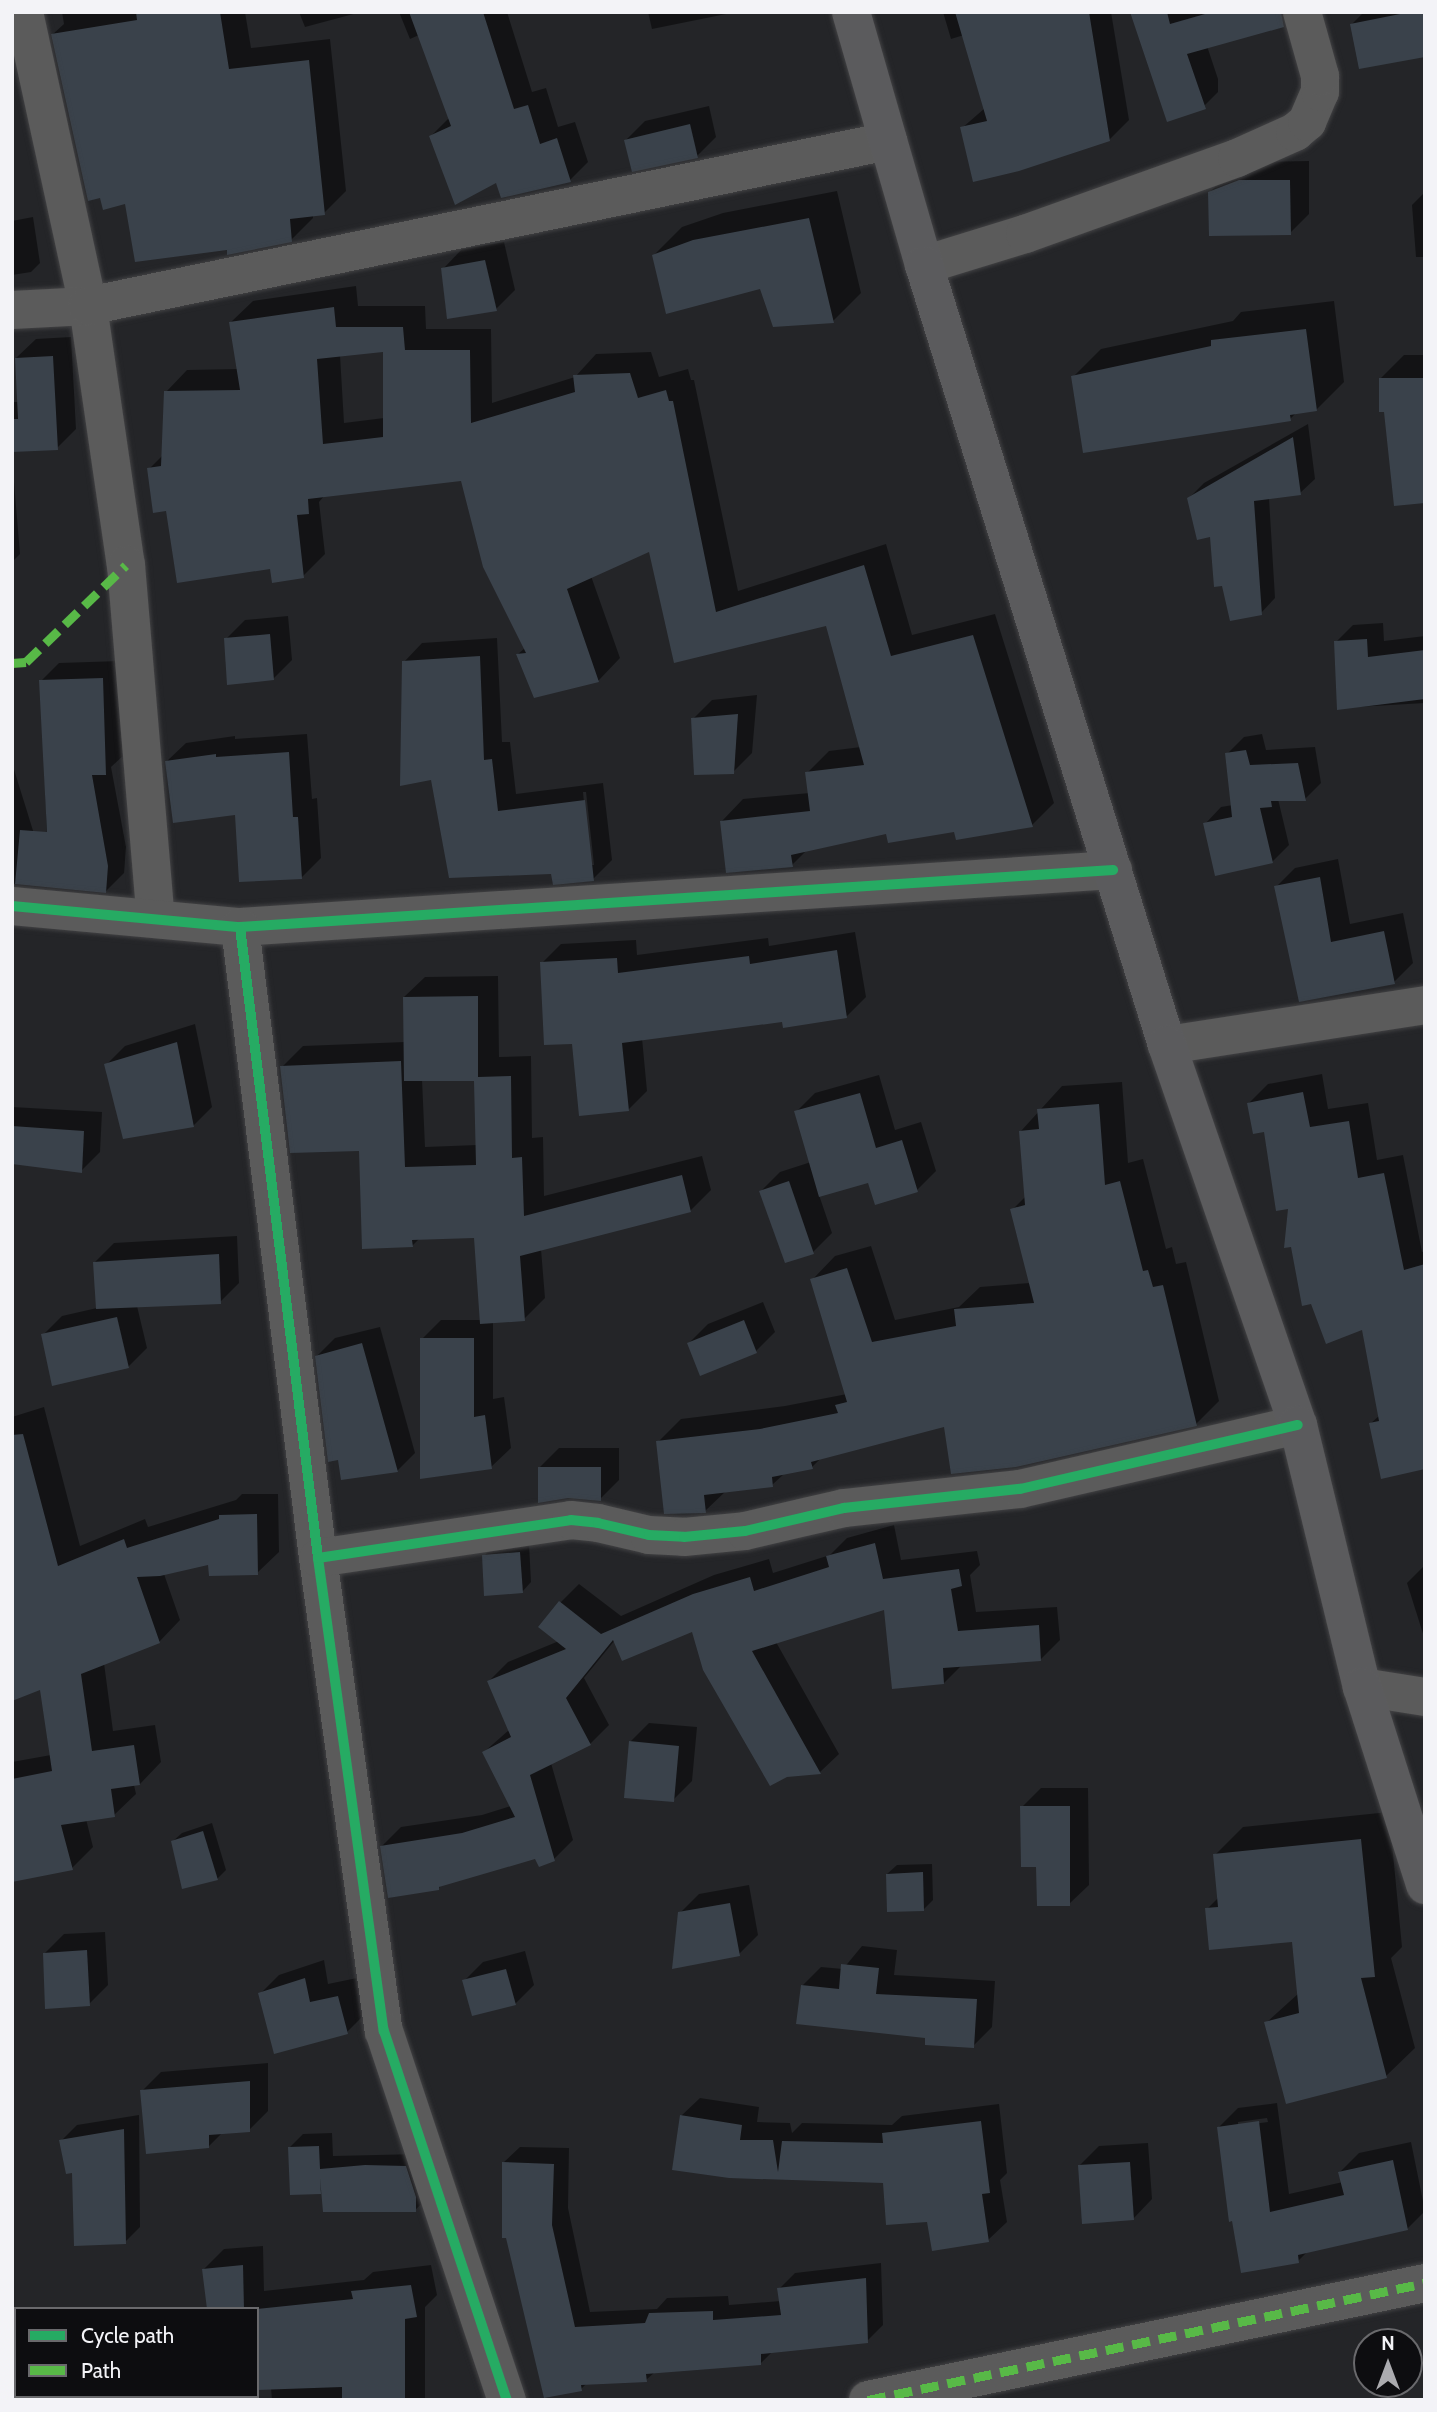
<!DOCTYPE html>
<style>
body{margin:0}
#map{position:relative;width:1437px;height:2412px;overflow:hidden;background:#242528;font-family:Cabin,sans-serif}
div>[style]{position:absolute}
.shadow>*{inset:0;background:#0007}
.building>*{inset:0;background:#3a424b}
.roads{filter:drop-shadow(0 0 2px #424244) drop-shadow(0 0 2px #424244)}
.minor>*{height:38px;margin:-19px;padding:0 19px;transform-origin:19px;border-radius:19px;background:#5b5b5b}
.major>*{height:38px;margin:-19px;padding:0 19px;transform-origin:19px;border-radius:19px;background:#5b5b5d}
.quiet>*{height:9px;margin-top:-4.5px;transform-origin:0;background:repeating-linear-gradient(90deg,#58b947 0 18px,transparent 0 27px)}
.cycleway>*{height:10px;margin:-5px;padding:0 5px;transform-origin:5px;border-radius:5px;background:#26ab63}
span{translate:-50% -50%;white-space:nowrap;text-align:center;line-height:1.15;-webkit-text-stroke:5px #0d0d10;paint-order:stroke}
.frame{position:absolute;inset:0;border:14px solid #f3f3f7;pointer-events:none}
.legend{position:absolute;left:14px;top:2307px;width:245px;height:91px;box-sizing:border-box;background:#0d0d10;border:2px solid #69696c;margin:0;padding:9px 12px;list-style:none;font-size:21px;color:#f3f3f7}
.legend li{display:flex;align-items:center;gap:14px;height:35px}
.legend b{width:35px;border:2px solid #69696c}
.north{position:absolute;left:1353px;top:2328px;width:70px;height:70px;box-sizing:border-box;background:#0d0d10;border:2px solid #69696c;border-radius:50%;rotate:0deg;font-size:19px;font-weight:700;line-height:28px;text-align:center;color:#f3f3f7}
.north::after{content:'';display:block;margin:auto;width:24px;height:32px;background:#ababaf;clip-path:polygon(50% 0,100% 100%,50% 72%,0 100%)}
</style>
<div id="map">
<div class="shadow">
<i style="clip-path:polygon(62px 12px,245px 12px,251px 48px,330px 39px,346px 191px,324px 213px,313px 214px,313px 218px,291px 240px,228px 248px,126px 202px,53px 34px,64px 24px)"></i>
<i style="clip-path:polygon(299px 12px,361px 12px,305px 27px)"></i>
<i style="clip-path:polygon(399px 12px,507px 12px,532px 92px,546px 88px,558px 127px,575px 122px,588px 162px,570px 180px,497px 180px,431px 136px,450px 117px,419px 35px,410px 39px)"></i>
<i style="clip-path:polygon(648px 12px,736px 12px,652px 29px)"></i>
<i style="clip-path:polygon(943px 12px,1111px 12px,1129px 120px,1109px 140px,962px 128px,985px 108px,964px 35px,951px 39px)"></i>
<i style="clip-path:polygon(1132px 12px,1267px 12px,1207px 46px,1218px 79px,1218px 92px,1201px 109px)"></i>
<i style="clip-path:polygon(1364px 12px,1425px 12px,1352px 24px)"></i>
<i style="clip-path:polygon(709px 106px,716px 137px,697px 156px,626px 140px,645px 121px)"></i>
<i style="clip-path:polygon(1309px 161px,1309px 214px,1290px 233px,1210px 192px,1229px 173px,1260px 162px)"></i>
<i style="clip-path:polygon(837px 191px,861px 293px,833px 321px,762px 287px,654px 255px,682px 227px,723px 213px)"></i>
<i style="clip-path:polygon(1425px 192px,1425px 257px,1416px 257px,1412px 205px)"></i>
<i style="clip-path:polygon(33px 217px,40px 263px,31px 272px,12px 275px,12px 221px)"></i>
<i style="clip-path:polygon(504px 242px,515px 290px,496px 309px,443px 269px,462px 249px)"></i>
<i style="clip-path:polygon(evenodd,356px 286px,358px 306px,425px 306px,426px 329px,491px 329px,492px 403px,575px 377px,596px 354px,651px 352px,659px 377px,688px 369px,691px 380px,694px 380px,738px 591px,886px 544px,912px 635px,995px 614px,1054px 803px,1032px 825px,887px 832px,808px 849px,792px 865px,722px 821px,743px 799px,810px 793px,807px 773px,829px 751px,861px 747px,827px 624px,676px 661px,650px 549px,591px 576px,620px 658px,599px 680px,535px 696px,518px 654px,525px 648px,463px 480px,325px 495px,319px 502px,325px 554px,303px 576px,271px 567px,167px 509px,149px 469px,164px 454px,166px 392px,187px 370px,238px 369px,231px 322px,253px 301px,356px 286px,384px 350px,384px 418px,344px 423px,340px 355px,384px 350px)"></i>
<i style="clip-path:polygon(1334px 301px,1344px 382px,1316px 410px,1297px 412px,1290px 419px,1073px 377px,1101px 349px,1233px 321px,1241px 312px)"></i>
<i style="clip-path:polygon(71px 337px,76px 429px,57px 448px,12px 451px,12px 402px,19px 402px,16px 358px,36px 339px)"></i>
<i style="clip-path:polygon(1404px 355px,1425px 355px,1425px 501px,1380px 379px)"></i>
<i style="clip-path:polygon(1308px 424px,1315px 479px,1300px 493px,1269px 498px,1275px 598px,1261px 613px,1189px 498px,1204px 483px)"></i>
<i style="clip-path:polygon(12px 458px,20px 554px,12px 562px)"></i>
<i style="clip-path:polygon(288px 616px,292px 660px,273px 679px,226px 639px,245px 620px)"></i>
<i style="clip-path:polygon(1383px 623px,1384px 641px,1425px 636px,1425px 703px,1339px 708px,1336px 642px,1353px 625px)"></i>
<i style="clip-path:polygon(evenodd,497px 638px,502px 742px,510px 742px,516px 794px,603px 783px,612px 860px,593px 879px,552px 872px,432px 778px,404px 662px,422px 643px,497px 638px,583px 792px,586px 792px,594px 865px,590px 865px,583px 792px)"></i>
<i style="clip-path:polygon(120px 661px,124px 755px,111px 767px,126px 847px,124px 873px,106px 891px,49px 886px,41px 681px,59px 663px)"></i>
<i style="clip-path:polygon(757px 695px,752px 753px,733px 772px,693px 719px,712px 700px)"></i>
<i style="clip-path:polygon(307px 734px,312px 799px,317px 798px,321px 858px,302px 877px,237px 813px,166px 762px,186px 743px,235px 736px,235px 739px)"></i>
<i style="clip-path:polygon(1262px 734px,1266px 750px,1315px 747px,1321px 783px,1305px 799px,1278px 799px,1289px 845px,1272px 862px,1205px 824px,1221px 807px,1233px 805px,1227px 754px,1244px 737px)"></i>
<i style="clip-path:polygon(12px 763px,44px 866px,26px 884px,12px 884px)"></i>
<i style="clip-path:polygon(1338px 859px,1350px 924px,1403px 913px,1413px 963px,1394px 982px,1301px 1000px,1276px 887px,1295px 868px)"></i>
<i style="clip-path:polygon(855px 932px,866px 997px,847px 1016px,784px 1020px,642px 1038px,647px 1091px,628px 1110px,573px 1042px,542px 963px,561px 944px,636px 940px,637px 955px,768px 938px,769px 946px)"></i>
<i style="clip-path:polygon(evenodd,498px 976px,499px 1057px,531px 1056px,532px 1138px,543px 1137px,544px 1196px,702px 1156px,711px 1190px,690px 1211px,541px 1249px,545px 1298px,524px 1319px,493px 1321px,493px 1399px,504px 1397px,511px 1448px,491px 1467px,422px 1339px,441px 1320px,482px 1320px,475px 1236px,420px 1238px,412px 1246px,360px 1149px,282px 1067px,303px 1046px,405px 1042px,404px 997px,425px 977px,498px 976px,422px 1079px,475px 1079px,477px 1145px,425px 1147px,422px 1079px)"></i>
<i style="clip-path:polygon(195px 1024px,212px 1107px,193px 1126px,106px 1065px,125px 1046px)"></i>
<i style="clip-path:polygon(1322px 1074px,1328px 1109px,1368px 1103px,1377px 1160px,1403px 1155px,1422px 1252px,1425px 1251px,1425px 1468px,1370px 1424px,1380px 1415px,1363px 1328px,1290px 1207px,1265px 1130px,1249px 1103px,1268px 1084px)"></i>
<i style="clip-path:polygon(879px 1075px,895px 1130px,921px 1122px,936px 1171px,917px 1190px,876px 1203px,869px 1181px,819px 1195px,832px 1233px,813px 1252px,761px 1191px,780px 1172px,811px 1162px,796px 1112px,815px 1093px)"></i>
<i style="clip-path:polygon(1122px 1082px,1128px 1163px,1143px 1159px,1166px 1249px,1172px 1247px,1176px 1264px,1186px 1262px,1219px 1401px,1196px 1424px,945px 1425px,821px 1458px,812px 1467px,785px 1473px,772px 1485px,726px 1491px,705px 1511px,658px 1442px,681px 1419px,785px 1406px,847px 1394px,812px 1280px,835px 1256px,871px 1246px,895px 1320px,959px 1307px,980px 1287px,1030px 1283px,1012px 1210px,1026px 1196px,1021px 1131px,1062px 1086px)"></i>
<i style="clip-path:polygon(12px 1107px,102px 1112px,100px 1152px,81px 1171px,12px 1162px)"></i>
<i style="clip-path:polygon(237px 1236px,239px 1283px,220px 1302px,137px 1306px,147px 1348px,128px 1367px,43px 1335px,62px 1316px,97px 1308px,95px 1262px,114px 1243px)"></i>
<i style="clip-path:polygon(763px 1302px,775px 1332px,756px 1351px,689px 1343px,708px 1324px)"></i>
<i style="clip-path:polygon(380px 1327px,415px 1453px,397px 1471px,317px 1356px,335px 1338px)"></i>
<i style="clip-path:polygon(44px 1407px,80px 1546px,145px 1519px,148px 1527px,236px 1500px,242px 1494px,278px 1494px,279px 1552px,257px 1573px,210px 1563px,164px 1574px,180px 1620px,159px 1642px,104px 1663px,113px 1731px,155px 1725px,161px 1762px,140px 1784px,134px 1785px,136px 1794px,114px 1815px,86px 1819px,93px 1847px,72px 1868px,12px 1868px,12px 1762px,51px 1755px,42px 1687px,12px 1699px,12px 1417px)"></i>
<i style="clip-path:polygon(559px 1448px,619px 1448px,619px 1480px,600px 1499px,540px 1467px)"></i>
<i style="clip-path:polygon(894px 1525px,901px 1560px,977px 1551px,980px 1565px,970px 1575px,976px 1612px,1057px 1607px,1060px 1640px,1041px 1659px,962px 1665px,944px 1683px,886px 1608px,776px 1642px,839px 1754px,820px 1772px,786px 1775px,693px 1630px,615px 1640px,584px 1678px,609px 1725px,590px 1744px,551px 1763px,573px 1840px,554px 1859px,536px 1857px,442px 1884px,439px 1888px,382px 1846px,401px 1827px,482px 1815px,511px 1806px,484px 1752px,509px 1730px,489px 1681px,508px 1662px,559px 1641px,560px 1603px,579px 1584px,621px 1616px,714px 1575px,769px 1559px,773px 1573px,830px 1555px,847px 1538px)"></i>
<i style="clip-path:polygon(529px 1544px,531px 1582px,522px 1592px,484px 1556px,493px 1547px)"></i>
<i style="clip-path:polygon(1425px 1565px,1425px 1640px,1407px 1583px)"></i>
<i style="clip-path:polygon(649px 1723px,697px 1727px,692px 1781px,673px 1800px,630px 1742px)"></i>
<i style="clip-path:polygon(1041px 1788px,1088px 1788px,1089px 1885px,1069px 1904px,1038px 1865px,1022px 1807px)"></i>
<i style="clip-path:polygon(1389px 1812px,1402px 1947px,1391px 1958px,1415px 2048px,1386px 2076px,1266px 2023px,1299px 1993px,1294px 1940px,1207px 1909px,1219px 1897px,1215px 1855px,1243px 1827px)"></i>
<i style="clip-path:polygon(212px 1823px,226px 1870px,217px 1879px,172px 1842px,182px 1833px)"></i>
<i style="clip-path:polygon(932px 1864px,933px 1900px,924px 1909px,887px 1874px,897px 1865px)"></i>
<i style="clip-path:polygon(749px 1885px,758px 1935px,739px 1954px,680px 1913px,699px 1894px)"></i>
<i style="clip-path:polygon(105px 1932px,108px 1985px,89px 2004px,45px 1953px,64px 1934px)"></i>
<i style="clip-path:polygon(862px 1946px,897px 1950px,894px 1975px,995px 1981px,992px 2027px,973px 2046px,927px 2036px,802px 1986px,821px 1967px,843px 1969px)"></i>
<i style="clip-path:polygon(525px 1951px,534px 1985px,515px 2004px,464px 1981px,483px 1962px)"></i>
<i style="clip-path:polygon(324px 1960px,328px 1984px,357px 1978px,366px 2013px,347px 2032px,260px 1994px,279px 1975px)"></i>
<i style="clip-path:polygon(268px 2063px,268px 2111px,249px 2130px,223px 2132px,209px 2146px,142px 2091px,161px 2072px)"></i>
<i style="clip-path:polygon(700px 2098px,759px 2107px,757px 2122px,790px 2123px,792px 2133px,802px 2123px,892px 2125px,902px 2116px,999px 2104px,1007px 2173px,1000px 2180px,1007px 2222px,988px 2240px,929px 2221px,885px 2181px,729px 2176px,681px 2116px)"></i>
<i style="clip-path:polygon(evenodd,1277px 2103px,1289px 2194px,1343px 2182px,1340px 2172px,1359px 2153px,1411px 2142px,1425px 2211px,1407px 2229px,1308px 2251px,1298px 2261px,1219px 2127px,1238px 2108px,1277px 2103px,1267px 2118px,1268px 2122px,1238px 2126px,1238px 2122px,1267px 2118px)"></i>
<i style="clip-path:polygon(139px 2115px,140px 2227px,125px 2242px,74px 2171px,61px 2141px,77px 2125px)"></i>
<i style="clip-path:polygon(332px 2133px,333px 2156px,419px 2154px,429px 2197px,415px 2210px,323px 2189px,320px 2192px,290px 2147px,303px 2134px)"></i>
<i style="clip-path:polygon(1148px 2143px,1152px 2199px,1133px 2219px,1080px 2165px,1099px 2146px)"></i>
<i style="clip-path:polygon(520px 2147px,569px 2148px,568px 2208px,590px 2312px,657px 2309px,667px 2298px,728px 2296px,729px 2305px,781px 2301px,779px 2289px,795px 2273px,881px 2263px,883px 2325px,867px 2341px,773px 2351px,760px 2364px,655px 2372px,646px 2380px,587px 2383px,581px 2389px,504px 2162px)"></i>
<i style="clip-path:polygon(263px 2246px,264px 2291px,364px 2280px,373px 2272px,431px 2265px,437px 2295px,425px 2307px,425px 2400px,272px 2400px,271px 2388px,257px 2388px,257px 2309px,209px 2309px,204px 2269px,224px 2249px)"></i>
<i style="clip-path:polygon(80px 2396px,156px 2396px,156px 2400px,81px 2400px)"></i>
</div>
<div class="building">
<i style="clip-path:polygon(136px 12px,220px 12px,229px 69px,309px 60px,325px 215px,290px 219px,292px 242px,227px 255px,227px 250px,135px 262px,125px 204px,103px 210px,100px 198px,88px 201px,51px 34px,137px 20px)"></i>
<i style="clip-path:polygon(409px 12px,483px 12px,514px 109px,528px 105px,540px 144px,557px 138px,571px 182px,501px 198px,496px 183px,455px 205px,429px 136px,451px 126px)"></i>
<i style="clip-path:polygon(955px 12px,1089px 12px,1110px 141px,1019px 171px,973px 182px,960px 127px,987px 121px)"></i>
<i style="clip-path:polygon(1130px 12px,1167px 12px,1170px 24px,1212px 12px,1281px 12px,1284px 27px,1187px 54px,1206px 109px,1167px 122px)"></i>
<i style="clip-path:polygon(1410px 12px,1425px 12px,1425px 57px,1359px 69px,1350px 24px)"></i>
<i style="clip-path:polygon(690px 124px,698px 158px,632px 172px,624px 140px)"></i>
<i style="clip-path:polygon(1239px 180px,1290px 180px,1291px 235px,1209px 236px,1208px 192px)"></i>
<i style="clip-path:polygon(809px 218px,834px 323px,773px 327px,760px 289px,666px 314px,652px 255px,693px 240px)"></i>
<i style="clip-path:polygon(485px 260px,497px 311px,447px 319px,441px 268px)"></i>
<i style="clip-path:polygon(evenodd,334px 307px,336px 327px,403px 327px,405px 350px,470px 350px,471px 423px,575px 392px,573px 375px,630px 373px,638px 398px,666px 390px,669px 401px,673px 401px,716px 612px,864px 565px,891px 656px,973px 635px,1033px 827px,956px 840px,954px 832px,888px 843px,886px 834px,791px 855px,793px 867px,726px 873px,720px 821px,810px 811px,805px 772px,864px 765px,826px 626px,674px 663px,649px 552px,567px 589px,599px 682px,534px 698px,516px 654px,526px 653px,483px 567px,461px 481px,308px 499px,309px 514px,297px 515px,304px 578px,272px 583px,270px 569px,177px 583px,166px 511px,153px 513px,147px 468px,161px 466px,164px 391px,240px 390px,229px 322px,334px 307px,383px 352px,383px 437px,323px 444px,317px 359px,383px 352px)"></i>
<i style="clip-path:polygon(1306px 329px,1317px 411px,1290px 415px,1291px 421px,1083px 453px,1071px 376px,1211px 346px,1211px 340px)"></i>
<i style="clip-path:polygon(53px 356px,58px 450px,12px 452px,12px 419px,18px 419px,15px 358px)"></i>
<i style="clip-path:polygon(1379px 378px,1425px 378px,1425px 503px,1394px 506px,1384px 412px,1379px 412px)"></i>
<i style="clip-path:polygon(1293px 437px,1301px 495px,1254px 501px,1262px 615px,1230px 621px,1222px 586px,1214px 587px,1210px 537px,1197px 540px,1187px 498px)"></i>
<i style="clip-path:polygon(270px 634px,274px 680px,227px 685px,224px 638px)"></i>
<i style="clip-path:polygon(1367px 639px,1368px 657px,1425px 650px,1425px 699px,1337px 710px,1334px 641px)"></i>
<i style="clip-path:polygon(480px 656px,484px 760px,492px 759px,498px 811px,585px 800px,594px 881px,553px 885px,551px 874px,449px 878px,431px 780px,400px 786px,402px 661px)"></i>
<i style="clip-path:polygon(103px 678px,106px 775px,92px 775px,108px 866px,106px 893px,15px 884px,20px 830px,47px 832px,39px 680px)"></i>
<i style="clip-path:polygon(738px 714px,734px 774px,694px 775px,691px 718px)"></i>
<i style="clip-path:polygon(1246px 750px,1250px 765px,1298px 763px,1306px 801px,1271px 801px,1272px 807px,1260px 808px,1273px 863px,1215px 876px,1203px 823px,1232px 817px,1225px 753px)"></i>
<i style="clip-path:polygon(289px 752px,293px 817px,298px 817px,302px 879px,239px 882px,235px 815px,173px 823px,165px 761px,216px 754px,216px 757px)"></i>
<i style="clip-path:polygon(1320px 877px,1331px 942px,1384px 931px,1395px 984px,1299px 1002px,1274px 886px)"></i>
<i style="clip-path:polygon(837px 950px,847px 1018px,783px 1028px,782px 1022px,622px 1043px,629px 1111px,579px 1116px,572px 1044px,544px 1045px,540px 962px,617px 958px,618px 973px,749px 956px,750px 964px)"></i>
<i style="clip-path:polygon(478px 996px,478px 1077px,511px 1076px,512px 1158px,522px 1157px,524px 1216px,682px 1175px,691px 1212px,520px 1256px,525px 1321px,480px 1324px,474px 1238px,412px 1240px,413px 1247px,362px 1249px,359px 1151px,290px 1153px,280px 1066px,401px 1061px,405px 1167px,476px 1165px,474px 1081px,404px 1081px,403px 997px)"></i>
<i style="clip-path:polygon(177px 1042px,194px 1127px,123px 1139px,104px 1064px)"></i>
<i style="clip-path:polygon(1303px 1092px,1310px 1127px,1349px 1121px,1358px 1178px,1384px 1173px,1404px 1270px,1425px 1264px,1425px 1469px,1381px 1479px,1369px 1423px,1379px 1421px,1362px 1330px,1326px 1344px,1311px 1304px,1302px 1306px,1291px 1247px,1284px 1248px,1288px 1209px,1276px 1211px,1264px 1132px,1253px 1134px,1247px 1103px)"></i>
<i style="clip-path:polygon(860px 1093px,876px 1148px,902px 1140px,918px 1192px,875px 1205px,868px 1183px,819px 1197px,794px 1111px)"></i>
<i style="clip-path:polygon(1099px 1104px,1105px 1185px,1120px 1181px,1143px 1271px,1148px 1270px,1153px 1287px,1163px 1285px,1197px 1426px,1016px 1467px,951px 1474px,944px 1427px,811px 1462px,813px 1469px,772px 1477px,773px 1487px,704px 1495px,706px 1513px,664px 1514px,656px 1441px,760px 1429px,838px 1413px,835px 1405px,847px 1402px,810px 1279px,847px 1268px,872px 1342px,956px 1326px,954px 1309px,1034px 1303px,1010px 1209px,1025px 1205px,1019px 1131px,1039px 1129px,1037px 1109px)"></i>
<i style="clip-path:polygon(12px 1126px,84px 1131px,82px 1173px,12px 1164px)"></i>
<i style="clip-path:polygon(789px 1181px,814px 1254px,785px 1263px,759px 1191px)"></i>
<i style="clip-path:polygon(219px 1254px,221px 1304px,96px 1309px,93px 1262px)"></i>
<i style="clip-path:polygon(117px 1317px,129px 1368px,52px 1386px,41px 1334px)"></i>
<i style="clip-path:polygon(744px 1320px,757px 1353px,700px 1376px,687px 1343px)"></i>
<i style="clip-path:polygon(420px 1338px,474px 1338px,474px 1417px,485px 1415px,492px 1469px,420px 1479px)"></i>
<i style="clip-path:polygon(362px 1343px,398px 1472px,341px 1480px,338px 1460px,328px 1462px,315px 1356px)"></i>
<i style="clip-path:polygon(23px 1434px,58px 1566px,124px 1539px,127px 1548px,219px 1519px,219px 1515px,257px 1514px,258px 1575px,209px 1576px,208px 1565px,160px 1576px,137px 1577px,160px 1643px,81px 1674px,92px 1751px,134px 1745px,140px 1785px,111px 1789px,115px 1817px,61px 1825px,73px 1870px,12px 1882px,12px 1779px,52px 1771px,40px 1690px,12px 1701px,12px 1435px)"></i>
<i style="clip-path:polygon(538px 1467px,601px 1467px,601px 1501px,568px 1498px,538px 1503px)"></i>
<i style="clip-path:polygon(875px 1543px,883px 1579px,959px 1569px,962px 1586px,951px 1589px,958px 1631px,1039px 1625px,1041px 1661px,943px 1668px,944px 1684px,892px 1689px,884px 1610px,752px 1651px,821px 1774px,787px 1777px,770px 1786px,703px 1670px,692px 1632px,622px 1661px,613px 1640px,566px 1698px,591px 1745px,530px 1775px,555px 1861px,539px 1867px,535px 1859px,439px 1887px,439px 1890px,388px 1898px,380px 1846px,462px 1833px,515px 1817px,482px 1752px,511px 1737px,487px 1681px,566px 1649px,538px 1627px,559px 1601px,601px 1634px,693px 1594px,750px 1577px,754px 1591px,829px 1567px,826px 1556px)"></i>
<i style="clip-path:polygon(520px 1552px,523px 1593px,484px 1596px,482px 1555px)"></i>
<i style="clip-path:polygon(629px 1741px,679px 1746px,674px 1802px,624px 1798px)"></i>
<i style="clip-path:polygon(1020px 1806px,1070px 1806px,1070px 1906px,1037px 1906px,1036px 1867px,1021px 1867px)"></i>
<i style="clip-path:polygon(203px 1831px,218px 1880px,182px 1889px,171px 1841px)"></i>
<i style="clip-path:polygon(1361px 1839px,1375px 1977px,1361px 1978px,1387px 2078px,1286px 2104px,1264px 2022px,1299px 2013px,1292px 1942px,1209px 1950px,1205px 1908px,1218px 1907px,1213px 1854px)"></i>
<i style="clip-path:polygon(923px 1872px,924px 1911px,887px 1912px,886px 1874px)"></i>
<i style="clip-path:polygon(730px 1903px,740px 1956px,672px 1969px,678px 1912px)"></i>
<i style="clip-path:polygon(87px 1950px,90px 2006px,45px 2009px,43px 1953px)"></i>
<i style="clip-path:polygon(841px 1964px,879px 1968px,876px 1994px,977px 1999px,974px 2048px,925px 2045px,925px 2038px,796px 2024px,801px 1985px,839px 1989px)"></i>
<i style="clip-path:polygon(506px 1969px,516px 2005px,472px 2016px,462px 1980px)"></i>
<i style="clip-path:polygon(305px 1978px,310px 2002px,338px 1996px,348px 2034px,274px 2054px,258px 1993px)"></i>
<i style="clip-path:polygon(250px 2081px,250px 2132px,209px 2135px,209px 2148px,146px 2154px,140px 2090px)"></i>
<i style="clip-path:polygon(680px 2115px,742px 2125px,740px 2140px,773px 2140px,778px 2172px,782px 2141px,883px 2143px,882px 2133px,981px 2121px,990px 2193px,982px 2194px,989px 2242px,932px 2251px,927px 2222px,886px 2225px,883px 2183px,729px 2178px,672px 2170px)"></i>
<i style="clip-path:polygon(1259px 2121px,1270px 2212px,1344px 2195px,1338px 2172px,1393px 2160px,1408px 2230px,1298px 2255px,1299px 2263px,1241px 2273px,1232px 2221px,1229px 2222px,1217px 2127px)"></i>
<i style="clip-path:polygon(124px 2129px,126px 2244px,74px 2246px,72px 2173px,66px 2174px,59px 2140px)"></i>
<i style="clip-path:polygon(319px 2146px,320px 2169px,365px 2165px,406px 2166px,416px 2197px,416px 2212px,323px 2212px,320px 2178px,321px 2194px,290px 2195px,288px 2147px)"></i>
<i style="clip-path:polygon(502px 2162px,554px 2164px,552px 2225px,575px 2327px,645px 2323px,649px 2313px,713px 2311px,713px 2320px,781px 2315px,777px 2288px,866px 2278px,868px 2343px,761px 2354px,761px 2365px,646px 2374px,647px 2382px,581px 2385px,582px 2391px,544px 2398px,506px 2238px,502px 2238px)"></i>
<i style="clip-path:polygon(1130px 2162px,1134px 2220px,1082px 2224px,1078px 2165px)"></i>
<i style="clip-path:polygon(243px 2265px,244px 2309px,207px 2309px,202px 2269px)"></i>
<i style="clip-path:polygon(411px 2285px,417px 2317px,405px 2319px,405px 2400px,342px 2400px,342px 2387px,257px 2390px,257px 2309px,353px 2299px,351px 2291px)"></i>
</div>
<div class="roads">
<div class="minor">
<i style="left:24px;top:12px;width:301px;rotate:77.7deg"></i>
<i style="left:88px;top:306px;width:262px;rotate:81.7deg"></i>
<i style="left:126px;top:565px;width:355px;rotate:85.2deg"></i>
<i style="left:924px;top:265px;width:106px;rotate:-17.1deg"></i>
<i style="left:1025px;top:234px;width:225px;rotate:-19.7deg"></i>
<i style="left:1237px;top:158px;width:64px;rotate:-24.1deg"></i>
<i style="left:1295px;top:132px;width:16px;rotate:-40deg"></i>
<i style="left:1307px;top:122px;width:33px;rotate:-67deg"></i>
<i style="left:1320px;top:92px;width:16px;rotate:-90deg"></i>
<i style="left:1320px;top:76px;width:66px;rotate:-105.7deg"></i>
<i style="left:12px;top:310px;width:76px;rotate:-3deg"></i>
<i style="left:88px;top:306px;width:817px;rotate:-11.65deg"></i>
<i style="left:12px;top:906px;width:229px;rotate:5.3deg"></i>
<i style="left:240px;top:927px;width:875px;rotate:-3.74deg"></i>
<i style="left:240px;top:927px;width:636px;rotate:82.95deg"></i>
<i style="left:318px;top:1558px;width:478px;rotate:82.1deg"></i>
<i style="left:384px;top:2031px;width:389px;rotate:71.6deg"></i>
<i style="left:1167px;top:1045px;width:261px;rotate:-8.8deg"></i>
<i style="left:318px;top:1558px;width:256px;rotate:-8.5deg"></i>
<i style="left:571px;top:1520px;width:27px;rotate:6deg"></i>
<i style="left:598px;top:1523px;width:52px;rotate:13.2deg"></i>
<i style="left:649px;top:1535px;width:35px;rotate:3deg"></i>
<i style="left:684px;top:1537px;width:61px;rotate:-5.6deg"></i>
<i style="left:745px;top:1531px;width:102px;rotate:-13.1deg"></i>
<i style="left:844px;top:1508px;width:177px;rotate:-6.2deg"></i>
<i style="left:1020px;top:1489px;width:285px;rotate:-13deg"></i>
<i style="left:1362px;top:1687px;width:64px;rotate:9deg"></i>
<i style="left:868px;top:2400px;width:569px;rotate:-11.86deg"></i>
</div>
<div class="major">
<i style="left:851px;top:12px;width:263px;rotate:73.9deg"></i>
<i style="left:924px;top:265px;width:817px;rotate:72.7deg"></i>
<i style="left:1167px;top:1045px;width:402px;rotate:71deg"></i>
<i style="left:1298px;top:1425px;width:270px;rotate:76.3deg"></i>
<i style="left:1362px;top:1687px;width:208px;rotate:72.3deg"></i>
</div>
</div>
<div class="quiet">
<i style="left:12px;top:663px;width:14px;rotate:-4deg"></i>
<i style="left:26px;top:662px;width:139px;rotate:-44.1deg"></i>
<i style="left:868px;top:2400px;width:569px;rotate:-11.86deg"></i>
</div>
<div class="cycleway">
<i style="left:12px;top:906px;width:229px;rotate:5.3deg"></i>
<i style="left:240px;top:927px;width:875px;rotate:-3.74deg"></i>
<i style="left:240px;top:927px;width:636px;rotate:82.95deg"></i>
<i style="left:318px;top:1558px;width:478px;rotate:82.1deg"></i>
<i style="left:384px;top:2031px;width:389px;rotate:71.6deg"></i>
<i style="left:318px;top:1558px;width:256px;rotate:-8.5deg"></i>
<i style="left:571px;top:1520px;width:27px;rotate:6deg"></i>
<i style="left:598px;top:1523px;width:52px;rotate:13.2deg"></i>
<i style="left:649px;top:1535px;width:35px;rotate:3deg"></i>
<i style="left:684px;top:1537px;width:61px;rotate:-5.6deg"></i>
<i style="left:745px;top:1531px;width:102px;rotate:-13.1deg"></i>
<i style="left:844px;top:1508px;width:177px;rotate:-6.2deg"></i>
<i style="left:1020px;top:1489px;width:285px;rotate:-13deg"></i>
</div>
<div class="frame"></div>
<ul class="legend">
<li><b style="height:9px;background:#26ab63"></b>Cycle path</li>
<li><b style="height:9px;background:#58b947"></b>Path</li>
</ul>
<div class="north">N</div>
</div>
